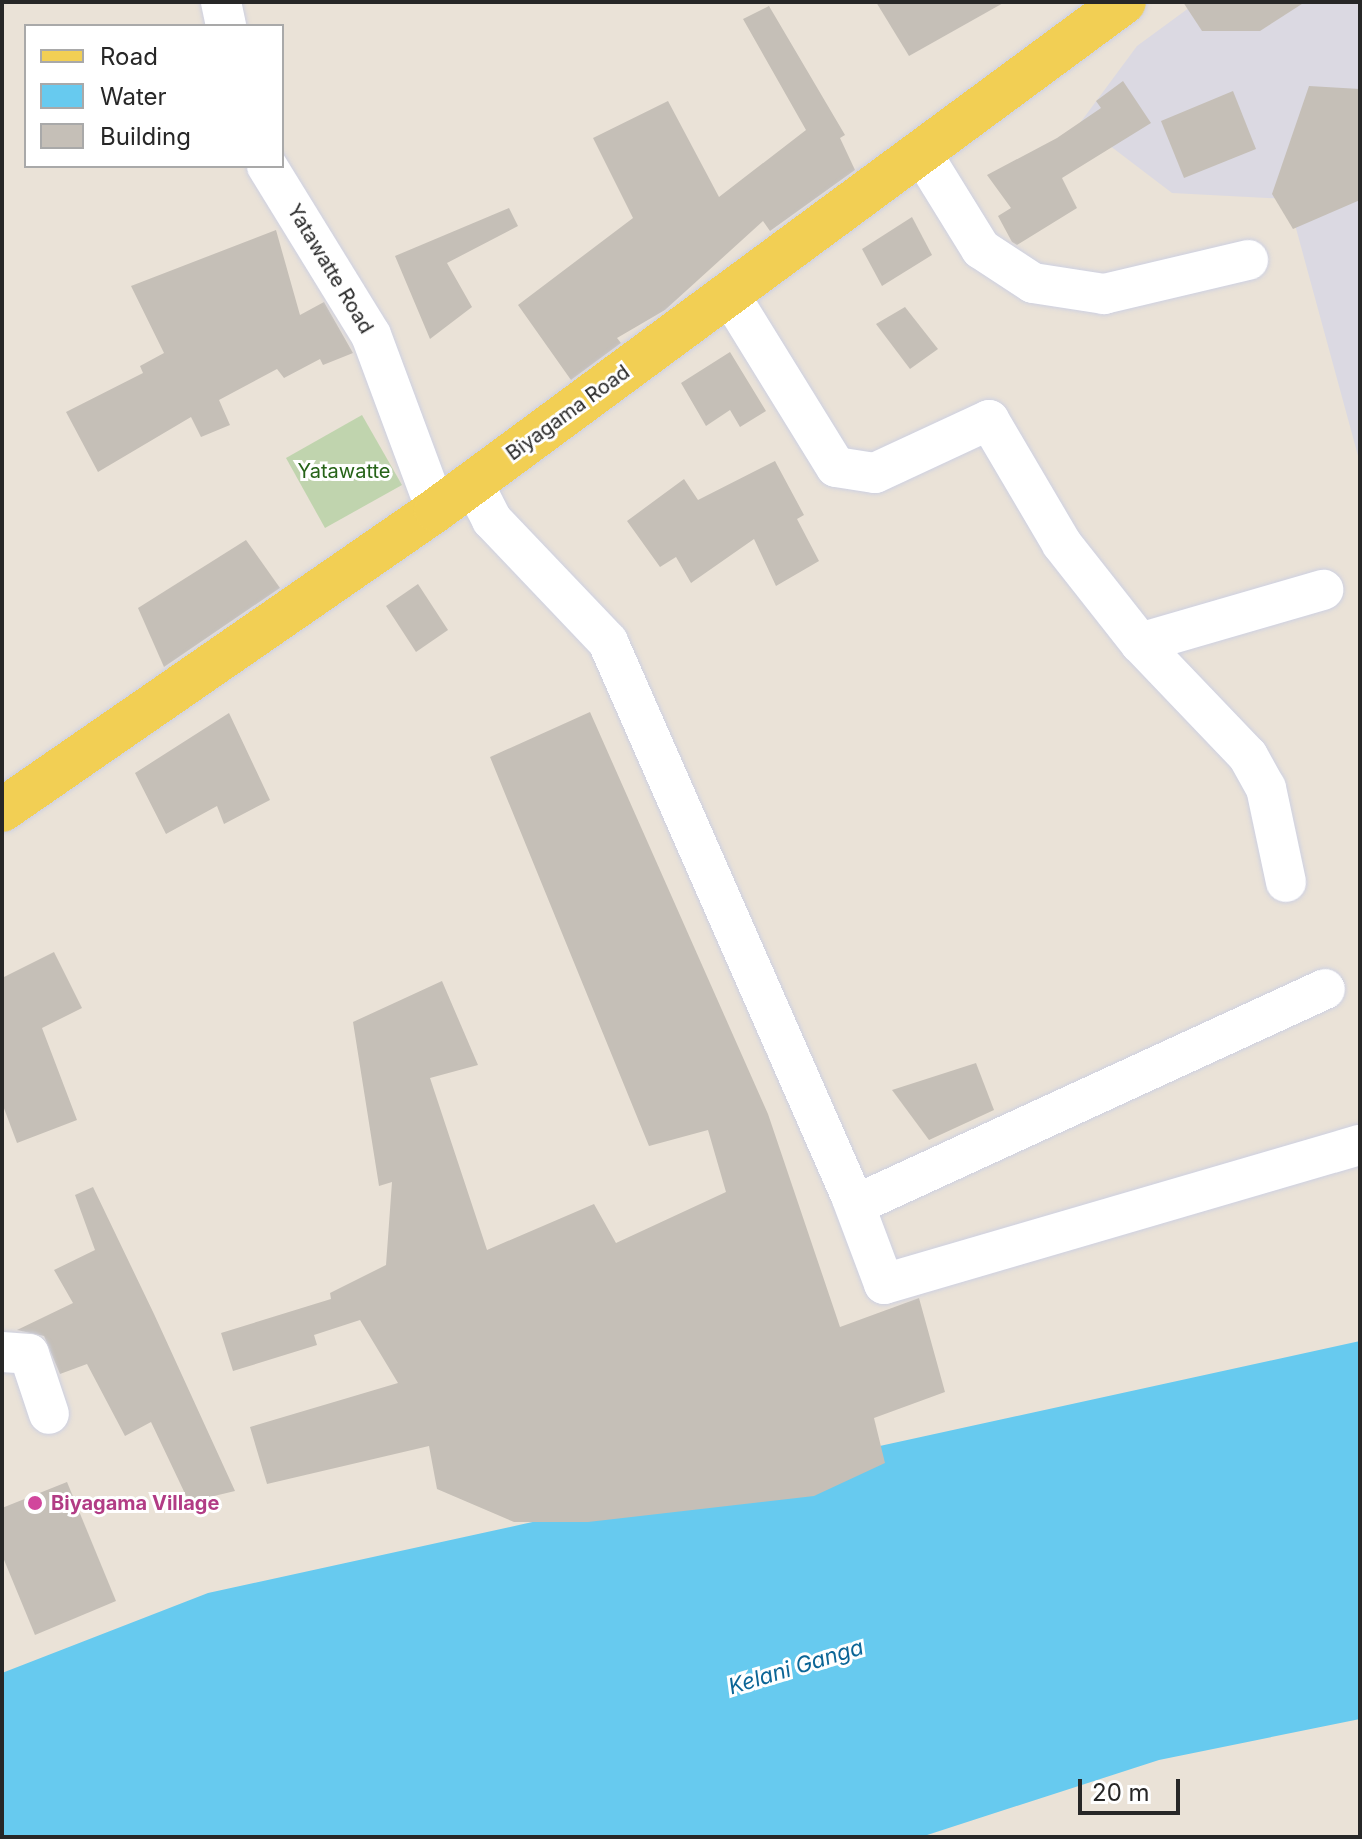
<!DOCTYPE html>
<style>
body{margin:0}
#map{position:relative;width:1362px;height:1839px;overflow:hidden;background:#eae2d7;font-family:Inter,sans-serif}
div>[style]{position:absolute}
.industrial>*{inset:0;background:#dbd9e2}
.cemetery>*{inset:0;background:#c0d4ae}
.water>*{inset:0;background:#67caef}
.building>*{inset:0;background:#c5bfb7}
.roads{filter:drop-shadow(0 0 2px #cdd0e1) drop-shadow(0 0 2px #cdd0e1)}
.minor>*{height:40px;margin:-20px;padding:0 20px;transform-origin:20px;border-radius:20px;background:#fff}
.primary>*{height:44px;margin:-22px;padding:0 22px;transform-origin:22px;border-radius:22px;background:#f2cf54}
.dots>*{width:22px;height:22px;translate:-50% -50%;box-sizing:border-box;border:4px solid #fff;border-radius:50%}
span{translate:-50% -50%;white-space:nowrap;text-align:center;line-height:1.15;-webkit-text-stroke:6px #fff;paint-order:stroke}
.street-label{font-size:20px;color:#272727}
.park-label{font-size:20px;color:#266318}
.hotel-label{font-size:20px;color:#b23c85;font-weight:700}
.left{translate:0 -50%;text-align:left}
.water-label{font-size:22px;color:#0b6596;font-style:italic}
.frame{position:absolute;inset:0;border:4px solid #272727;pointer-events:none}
.legend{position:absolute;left:24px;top:24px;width:260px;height:144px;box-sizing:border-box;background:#fff;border:2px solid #a9a9a9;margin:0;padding:10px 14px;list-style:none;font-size:24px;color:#272727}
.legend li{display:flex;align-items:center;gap:16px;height:40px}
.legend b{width:40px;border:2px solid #a9a9a9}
.scale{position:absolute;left:1078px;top:1779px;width:102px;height:36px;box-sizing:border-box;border:4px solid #272727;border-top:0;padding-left:10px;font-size:24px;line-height:28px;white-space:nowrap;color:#272727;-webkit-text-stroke:6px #fff;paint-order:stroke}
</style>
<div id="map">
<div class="industrial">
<i style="clip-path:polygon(1197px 2px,1360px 2px,1360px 463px,1288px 199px,1172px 193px,1080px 123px,1137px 46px)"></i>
</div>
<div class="cemetery">
<i style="clip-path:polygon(362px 415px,402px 485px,325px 528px,286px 458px)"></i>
</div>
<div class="water">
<i style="clip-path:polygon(1360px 1341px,1360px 1719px,1159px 1760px,921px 1837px,2px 1837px,2px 1673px,208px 1593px)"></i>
</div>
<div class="building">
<i style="clip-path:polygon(876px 2px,1005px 2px,909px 56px)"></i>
<i style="clip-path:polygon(1183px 2px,1305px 2px,1260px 31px,1202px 31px)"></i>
<i style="clip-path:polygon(769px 6px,845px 135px,840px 138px,855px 170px,770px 231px,763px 221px,665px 310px,617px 338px,621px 343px,571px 380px,518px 305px,633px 218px,593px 138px,668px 101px,719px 197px,806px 130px,743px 19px)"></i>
<i style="clip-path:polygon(1123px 81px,1151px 123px,1062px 178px,1077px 208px,1017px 245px,1012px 242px,998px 216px,1011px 208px,987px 175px,1057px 138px,1101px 108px,1096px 101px)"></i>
<i style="clip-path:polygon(1309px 86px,1360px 89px,1360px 200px,1293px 229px,1272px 194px)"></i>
<i style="clip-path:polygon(1233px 91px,1256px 149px,1184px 178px,1161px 121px)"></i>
<i style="clip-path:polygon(509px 208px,518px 226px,447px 263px,472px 307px,430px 339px,395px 256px)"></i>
<i style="clip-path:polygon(912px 217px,932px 255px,882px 286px,862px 249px)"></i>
<i style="clip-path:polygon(276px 230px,300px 315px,324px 302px,353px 353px,323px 365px,320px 359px,284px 378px,277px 369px,219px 400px,230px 425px,201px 437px,191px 417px,98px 472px,66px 412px,143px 373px,140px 366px,164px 353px,131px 286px)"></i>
<i style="clip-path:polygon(905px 307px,938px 349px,910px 369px,876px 324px)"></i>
<i style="clip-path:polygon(730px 352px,766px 411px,740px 427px,730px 410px,706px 426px,681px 383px)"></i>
<i style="clip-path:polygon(775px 461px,804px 515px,797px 519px,819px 561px,776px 586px,754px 539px,691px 583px,676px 557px,660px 567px,627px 521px,684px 479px,698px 500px)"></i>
<i style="clip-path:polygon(246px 540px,280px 588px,164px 667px,138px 608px)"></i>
<i style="clip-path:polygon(418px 584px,448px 630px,416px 652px,386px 606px)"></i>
<i style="clip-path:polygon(590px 712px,768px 1114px,840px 1327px,919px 1298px,945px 1392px,874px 1418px,885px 1463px,814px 1496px,588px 1522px,514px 1522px,437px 1489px,429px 1446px,267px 1484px,250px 1427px,398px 1383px,360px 1320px,314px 1335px,317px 1345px,233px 1371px,221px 1333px,331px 1299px,330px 1293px,386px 1265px,392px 1182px,379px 1186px,353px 1022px,442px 981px,478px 1065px,430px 1078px,487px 1250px,594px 1204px,616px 1243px,726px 1192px,708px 1130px,649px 1146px,490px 757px)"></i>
<i style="clip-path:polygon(229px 713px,270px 800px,224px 824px,217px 806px,166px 834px,135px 773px)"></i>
<i style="clip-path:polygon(54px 952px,82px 1008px,42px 1028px,77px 1120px,17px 1143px,2px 1103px,2px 978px)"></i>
<i style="clip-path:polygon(976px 1063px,994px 1110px,929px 1140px,892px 1090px)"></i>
<i style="clip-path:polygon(93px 1187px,154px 1314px,235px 1491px,189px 1502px,151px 1422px,125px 1436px,87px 1364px,60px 1374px,44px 1336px,17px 1330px,73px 1303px,54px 1270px,95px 1250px,75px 1195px)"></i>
<i style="clip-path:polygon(67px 1482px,116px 1601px,35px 1635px,2px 1555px,2px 1508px)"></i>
</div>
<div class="roads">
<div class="minor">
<i style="left:221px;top:2px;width:25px;rotate:78deg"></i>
<i style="left:921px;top:152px;width:114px;rotate:58.3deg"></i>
<i style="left:981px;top:249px;width:62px;rotate:33.2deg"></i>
<i style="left:1033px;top:283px;width:72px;rotate:8.8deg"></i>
<i style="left:1104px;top:294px;width:148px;rotate:-13.3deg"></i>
<i style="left:267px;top:166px;width:198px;rotate:58.4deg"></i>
<i style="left:371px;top:335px;width:187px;rotate:69.6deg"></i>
<i style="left:729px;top:294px;width:203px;rotate:58.3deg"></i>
<i style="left:836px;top:467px;width:39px;rotate:9deg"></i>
<i style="left:875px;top:473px;width:126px;rotate:-24.9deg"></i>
<i style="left:989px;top:420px;width:144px;rotate:59.5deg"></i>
<i style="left:1062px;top:544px;width:126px;rotate:51.8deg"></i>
<i style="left:1140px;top:643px;width:156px;rotate:46.3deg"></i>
<i style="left:1248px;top:756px;width:37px;rotate:61deg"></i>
<i style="left:1266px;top:788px;width:96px;rotate:78deg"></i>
<i style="left:473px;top:483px;width:42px;rotate:62.8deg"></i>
<i style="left:492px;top:520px;width:168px;rotate:46.4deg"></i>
<i style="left:608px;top:642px;width:615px;rotate:66.31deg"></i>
<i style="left:855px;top:1205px;width:517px;rotate:-24.68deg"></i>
<i style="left:1140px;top:643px;width:191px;rotate:-16.2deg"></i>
<i style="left:851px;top:1196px;width:94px;rotate:69.4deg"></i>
<i style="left:884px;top:1284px;width:496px;rotate:-16.3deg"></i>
<i style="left:2px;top:1352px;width:27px;rotate:4deg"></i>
<i style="left:29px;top:1354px;width:63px;rotate:71.6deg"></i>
</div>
<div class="primary">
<i style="left:2px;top:810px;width:528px;rotate:-34.65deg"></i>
<i style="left:436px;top:510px;width:855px;rotate:-36.44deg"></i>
</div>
</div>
<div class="dots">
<i style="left:35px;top:1503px;background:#d1479c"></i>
</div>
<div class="street-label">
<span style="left:330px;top:269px;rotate:59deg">Yatawatte Road</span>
<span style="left:568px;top:413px;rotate:-36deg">Biyagama Road</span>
</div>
<div class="park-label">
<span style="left:344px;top:471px">Yatawatte</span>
</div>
<div class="hotel-label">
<span class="left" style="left:51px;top:1503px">Biyagama Village</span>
</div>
<div class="water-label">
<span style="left:796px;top:1667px;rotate:-17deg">Kelani Ganga</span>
</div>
<div class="frame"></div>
<ul class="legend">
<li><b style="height:10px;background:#f2cf54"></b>Road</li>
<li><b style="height:22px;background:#67caef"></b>Water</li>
<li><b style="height:22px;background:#c5bfb7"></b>Building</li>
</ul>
<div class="scale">20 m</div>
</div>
